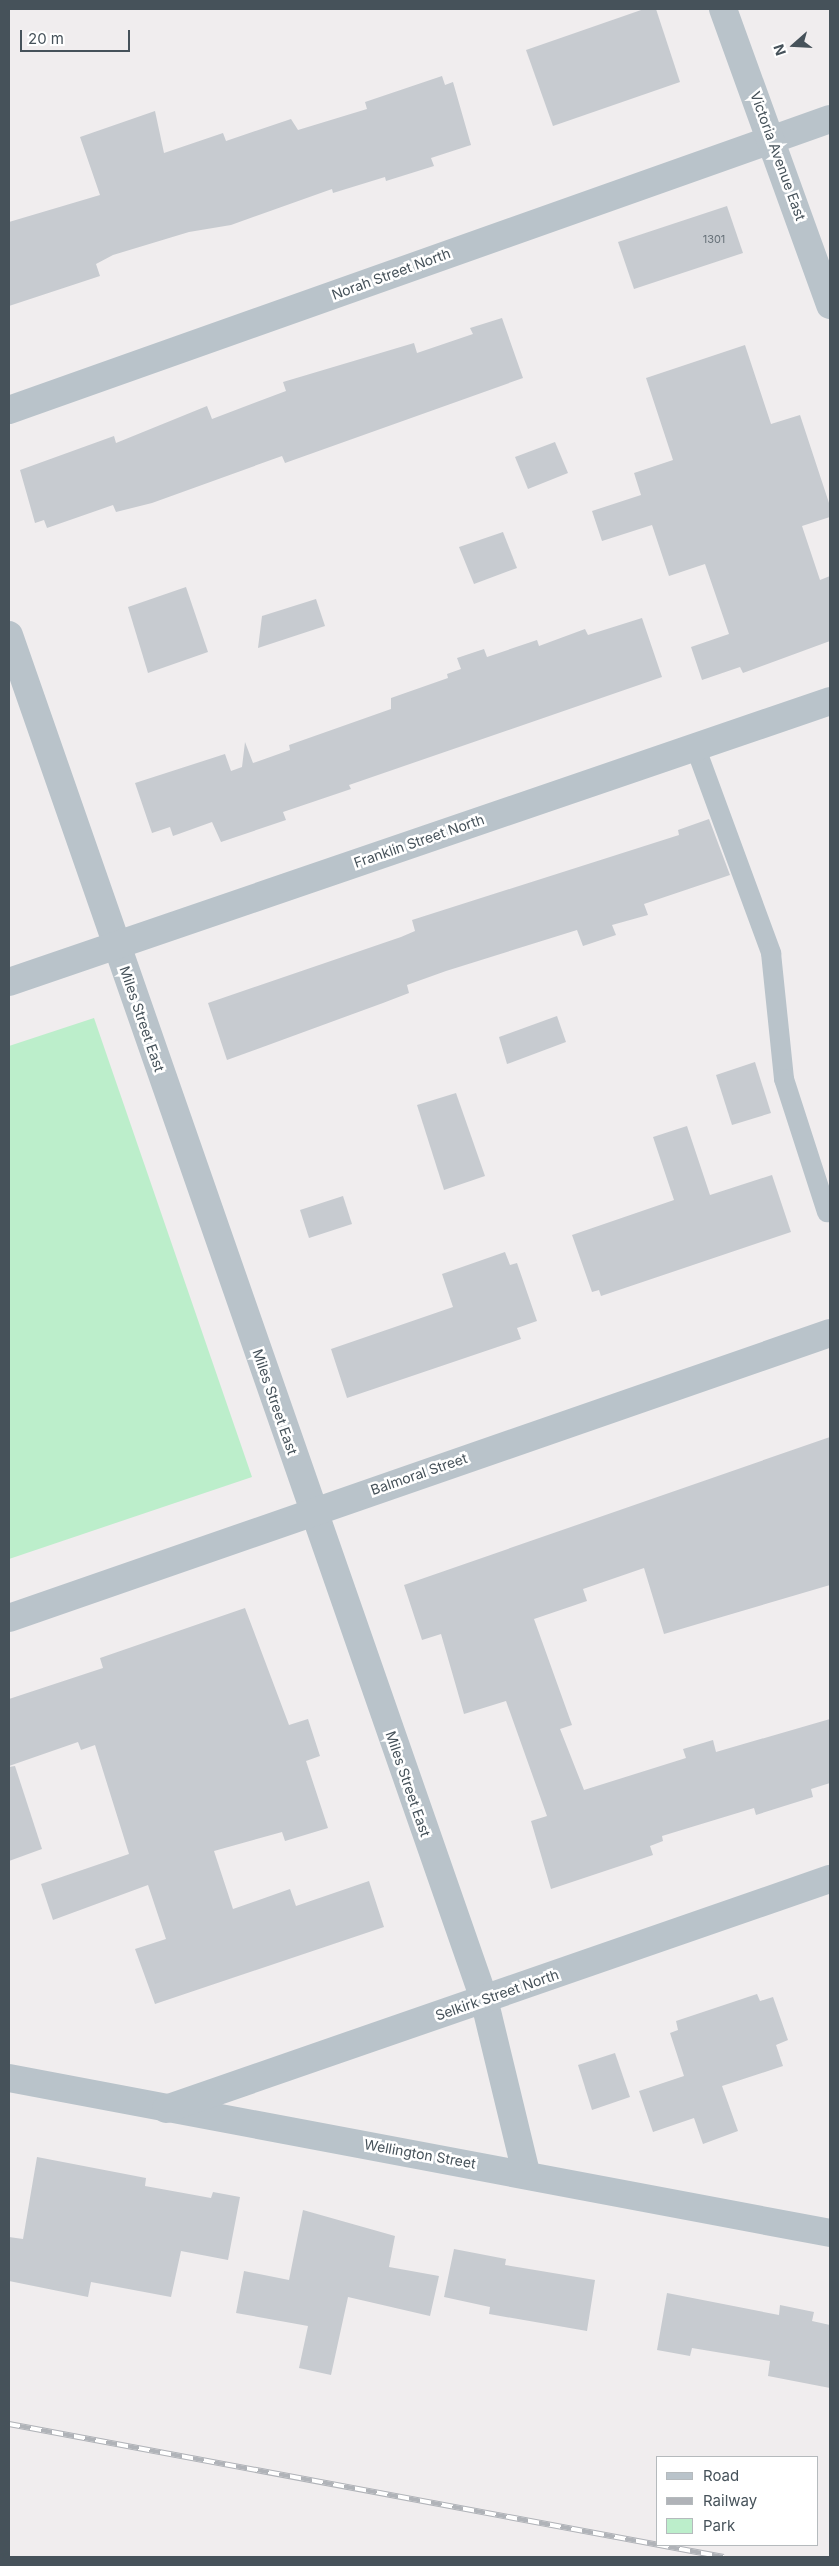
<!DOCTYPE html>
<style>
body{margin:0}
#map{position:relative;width:839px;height:2566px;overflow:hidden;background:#f0edee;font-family:Inter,sans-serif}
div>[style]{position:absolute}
.green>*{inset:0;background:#bceecb}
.building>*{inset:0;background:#c7cbd0}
.service>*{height:20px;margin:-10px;padding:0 10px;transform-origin:10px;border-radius:10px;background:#b9c3ca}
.minor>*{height:28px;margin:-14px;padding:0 14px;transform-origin:14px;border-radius:14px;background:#b9c3ca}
.tertiary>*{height:28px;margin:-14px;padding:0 14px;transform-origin:14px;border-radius:14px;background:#b9c3ca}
.rail>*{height:5.5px;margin-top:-2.75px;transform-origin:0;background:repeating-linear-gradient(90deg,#fff 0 11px,#b0b3b8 0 22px);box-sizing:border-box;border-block:1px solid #b0b3b8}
span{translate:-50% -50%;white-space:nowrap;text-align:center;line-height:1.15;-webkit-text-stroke:5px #fff;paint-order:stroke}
.number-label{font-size:11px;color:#667078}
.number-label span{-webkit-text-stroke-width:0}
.street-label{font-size:14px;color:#46525a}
.frame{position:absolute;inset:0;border:10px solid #46525a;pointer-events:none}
.legend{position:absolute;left:656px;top:2456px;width:162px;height:90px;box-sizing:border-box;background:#fff;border:1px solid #b5babd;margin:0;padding:6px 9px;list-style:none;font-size:15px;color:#46525a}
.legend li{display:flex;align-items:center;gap:10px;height:25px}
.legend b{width:25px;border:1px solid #b5babd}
.north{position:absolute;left:769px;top:20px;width:50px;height:50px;-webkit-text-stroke:4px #fff;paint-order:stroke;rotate:251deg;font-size:14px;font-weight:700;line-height:20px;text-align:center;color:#46525a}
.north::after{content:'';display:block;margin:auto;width:18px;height:22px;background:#46525a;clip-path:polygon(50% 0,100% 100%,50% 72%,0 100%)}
.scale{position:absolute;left:20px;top:30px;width:110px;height:22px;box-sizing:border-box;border:2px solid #46525a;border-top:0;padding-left:6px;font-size:15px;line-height:18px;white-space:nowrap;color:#46525a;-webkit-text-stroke:4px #fff;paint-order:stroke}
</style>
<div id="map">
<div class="green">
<i style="clip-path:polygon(94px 1018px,252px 1477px,9px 1559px,9px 1046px)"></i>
</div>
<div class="building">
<i style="clip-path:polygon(644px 9px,656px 9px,680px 82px,553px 126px,526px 50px)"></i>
<i style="clip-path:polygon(442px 76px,445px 85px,453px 82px,471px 145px,431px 158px,434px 166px,386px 181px,385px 177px,333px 193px,332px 189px,231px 225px,189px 232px,113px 255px,96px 264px,100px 276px,9px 306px,9px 222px,100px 195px,80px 137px,155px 111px,164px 153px,223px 133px,226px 141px,291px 119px,298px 130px,367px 109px,365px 102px)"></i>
<i style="clip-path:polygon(727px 206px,743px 253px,634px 289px,618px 242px)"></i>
<i style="clip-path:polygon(502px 318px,523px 378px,285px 463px,282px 456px,152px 503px,116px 512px,113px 505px,47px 528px,44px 520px,35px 523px,20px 470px,114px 436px,116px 443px,207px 406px,212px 419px,286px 391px,283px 382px,414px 343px,417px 353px,473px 334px,470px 328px)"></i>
<i style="clip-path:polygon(745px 345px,771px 424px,800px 415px,830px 506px,830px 517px,802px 526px,820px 580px,830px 576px,830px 641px,743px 673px,740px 667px,702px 680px,691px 647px,729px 634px,705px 564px,669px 576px,652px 525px,602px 541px,592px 511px,641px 495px,634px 473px,673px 460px,646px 378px)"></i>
<i style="clip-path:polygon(555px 442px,568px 473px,528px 489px,515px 457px)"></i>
<i style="clip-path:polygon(503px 532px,517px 568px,474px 584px,459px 547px)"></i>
<i style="clip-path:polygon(186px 587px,208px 652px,148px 673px,128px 607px)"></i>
<i style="clip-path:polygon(316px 599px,325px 626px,258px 648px,262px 616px)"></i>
<i style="clip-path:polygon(642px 618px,662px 677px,349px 785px,351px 789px,283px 812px,286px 820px,221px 842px,212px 822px,173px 836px,170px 827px,152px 833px,135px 783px,225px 754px,231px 771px,242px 767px,245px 742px,253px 763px,290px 750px,289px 745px,391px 709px,391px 698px,448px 678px,447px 674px,461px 669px,457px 658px,484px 649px,487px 657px,537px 640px,539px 646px,585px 629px,588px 635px)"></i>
<i style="clip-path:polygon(709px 819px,730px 875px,644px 904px,648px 915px,612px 925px,616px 935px,583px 946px,577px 930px,446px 971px,407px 985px,409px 993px,383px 1003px,227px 1060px,208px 1003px,401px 937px,415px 931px,412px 920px,679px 835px,678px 830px)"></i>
<i style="clip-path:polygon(557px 1016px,566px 1042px,507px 1064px,499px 1037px)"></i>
<i style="clip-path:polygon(755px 1062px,771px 1113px,732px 1125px,716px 1075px)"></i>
<i style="clip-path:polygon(456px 1093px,485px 1176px,444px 1190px,417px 1105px)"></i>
<i style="clip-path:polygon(687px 1126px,710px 1195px,772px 1175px,791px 1232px,601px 1296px,599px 1290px,592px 1292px,572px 1235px,674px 1200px,653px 1137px)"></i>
<i style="clip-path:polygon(343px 1196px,352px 1224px,309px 1238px,300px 1210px)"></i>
<i style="clip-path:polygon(505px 1252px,510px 1265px,517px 1263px,537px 1321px,517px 1328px,521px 1339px,347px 1398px,331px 1349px,453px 1307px,442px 1274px)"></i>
<i style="clip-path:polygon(830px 1437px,830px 1585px,664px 1634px,644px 1568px,583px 1589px,587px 1601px,534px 1619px,572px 1725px,560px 1729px,584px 1790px,686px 1758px,683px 1749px,713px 1740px,716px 1752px,830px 1719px,830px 1783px,811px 1789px,813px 1797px,756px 1815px,754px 1808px,662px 1836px,663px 1841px,650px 1846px,653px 1855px,551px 1889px,531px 1821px,547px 1816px,506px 1701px,464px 1714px,441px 1634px,422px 1640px,404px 1585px)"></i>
<i style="clip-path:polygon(245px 1608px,289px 1725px,308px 1719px,320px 1756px,306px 1761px,328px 1828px,285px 1841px,282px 1832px,214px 1851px,233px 1909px,290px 1889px,296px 1906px,369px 1881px,384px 1927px,155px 2004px,135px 1949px,166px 1939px,148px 1885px,53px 1920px,41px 1884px,129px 1854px,95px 1745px,81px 1750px,78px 1742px,9px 1766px,9px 1699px,103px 1668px,100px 1658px)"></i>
<i style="clip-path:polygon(15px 1766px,42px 1849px,9px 1861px,9px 1767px)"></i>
<i style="clip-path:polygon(757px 1994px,760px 2001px,773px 1997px,788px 2040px,776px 2045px,783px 2066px,722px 2086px,738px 2131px,703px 2144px,694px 2118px,653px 2132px,639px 2091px,684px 2076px,670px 2033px,678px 2030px,676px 2021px)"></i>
<i style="clip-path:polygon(615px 2053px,630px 2097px,592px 2110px,578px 2065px)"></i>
<i style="clip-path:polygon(37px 2157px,146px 2178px,145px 2186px,211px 2198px,213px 2192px,240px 2197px,228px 2260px,181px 2251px,171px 2297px,91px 2282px,88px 2297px,9px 2281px,9px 2237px,23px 2239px)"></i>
<i style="clip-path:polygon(303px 2210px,395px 2236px,389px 2267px,439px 2276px,430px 2316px,348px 2297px,331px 2375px,299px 2368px,308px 2326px,236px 2313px,244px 2271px,289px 2280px)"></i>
<i style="clip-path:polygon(454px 2249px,506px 2259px,505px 2265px,595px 2280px,587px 2331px,489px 2314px,490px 2307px,444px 2297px)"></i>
<i style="clip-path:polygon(667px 2293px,779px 2315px,780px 2305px,814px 2312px,812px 2321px,830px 2325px,830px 2388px,768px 2376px,770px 2361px,692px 2348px,690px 2356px,657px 2350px)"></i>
</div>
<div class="service">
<i style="left:695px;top:746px;width:221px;rotate:69.8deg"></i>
<i style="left:771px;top:953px;width:127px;rotate:84.1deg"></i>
<i style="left:784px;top:1079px;width:140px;rotate:72.1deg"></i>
</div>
<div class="minor">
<i style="left:9px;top:410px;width:871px;rotate:-19.52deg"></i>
<i style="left:9px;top:635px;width:1444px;rotate:70.8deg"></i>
<i style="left:484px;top:1999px;width:178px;rotate:76.4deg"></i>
<i style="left:9px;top:982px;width:868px;rotate:-18.89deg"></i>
<i style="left:9px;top:1618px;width:869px;rotate:-19.14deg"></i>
<i style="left:9px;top:2078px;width:836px;rotate:10.69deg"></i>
<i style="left:166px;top:2109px;width:703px;rotate:-19.11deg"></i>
</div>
<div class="tertiary">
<i style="left:723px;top:9px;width:315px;rotate:70.1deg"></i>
</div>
<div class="rail">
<i style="left:9px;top:2424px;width:727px;rotate:10.54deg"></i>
</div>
<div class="number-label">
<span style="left:714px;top:239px">1301</span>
</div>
<div class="street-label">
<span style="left:778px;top:156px;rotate:70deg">Victoria Avenue East</span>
<span style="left:391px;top:274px;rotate:-20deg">Norah Street North</span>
<span style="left:419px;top:841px;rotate:-19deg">Franklin Street North</span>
<span style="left:142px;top:1019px;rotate:71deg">Miles Street East</span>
<span style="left:275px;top:1402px;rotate:71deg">Miles Street East</span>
<span style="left:419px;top:1474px;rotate:-19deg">Balmoral Street</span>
<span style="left:408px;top:1784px;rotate:71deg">Miles Street East</span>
<span style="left:497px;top:1995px;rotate:-19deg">Selkirk Street North</span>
<span style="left:420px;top:2154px;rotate:10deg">Wellington Street</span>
</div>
<div class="frame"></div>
<ul class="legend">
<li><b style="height:6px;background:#b9c3ca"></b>Road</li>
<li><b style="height:6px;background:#b0b3b8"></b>Railway</li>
<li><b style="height:14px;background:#bceecb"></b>Park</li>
</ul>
<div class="north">N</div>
<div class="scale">20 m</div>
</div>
